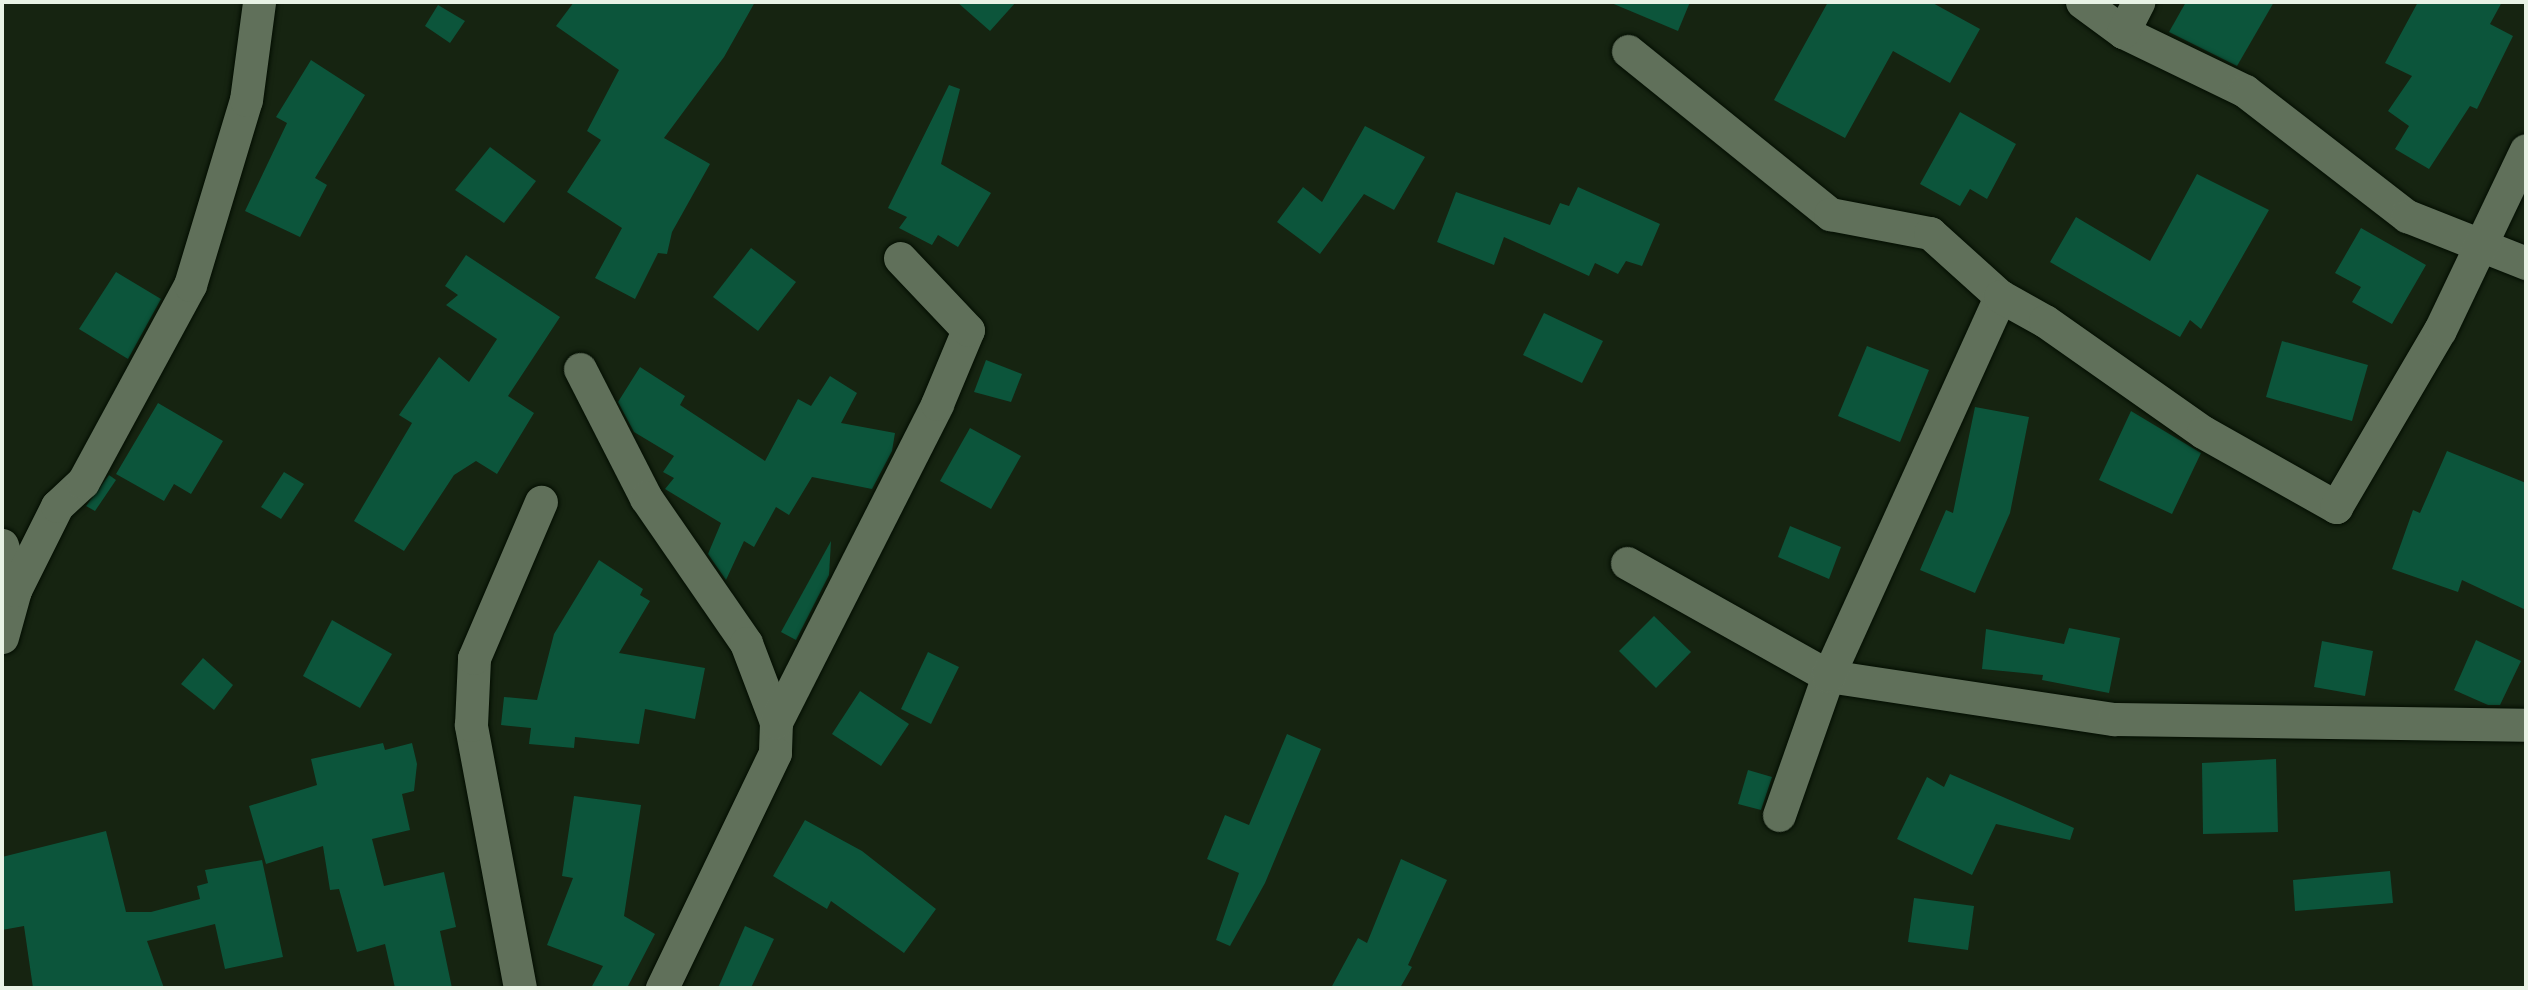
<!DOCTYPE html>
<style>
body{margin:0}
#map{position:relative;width:2528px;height:990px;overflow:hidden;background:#162411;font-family:"Times New Roman",serif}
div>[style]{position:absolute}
.building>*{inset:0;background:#0c553b}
.roads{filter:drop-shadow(0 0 2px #030d01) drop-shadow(0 0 2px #030d01)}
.street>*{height:33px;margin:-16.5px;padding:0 16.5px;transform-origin:16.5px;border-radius:16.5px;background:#60705a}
span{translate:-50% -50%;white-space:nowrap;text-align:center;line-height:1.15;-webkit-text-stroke:5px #0d1a08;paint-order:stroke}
.frame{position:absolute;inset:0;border:4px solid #e8f2e5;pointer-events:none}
</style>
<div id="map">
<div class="building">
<i style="clip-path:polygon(574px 2px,755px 2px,724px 57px,664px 138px,710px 164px,672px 232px,667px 254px,658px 253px,635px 299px,595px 278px,622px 228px,567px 192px,601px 140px,587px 131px,619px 70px,556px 26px)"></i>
<i style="clip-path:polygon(957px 2px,1016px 2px,990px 31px)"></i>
<i style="clip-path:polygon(1609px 2px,1690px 2px,1678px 31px)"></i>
<i style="clip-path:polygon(1828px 2px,1931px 2px,1980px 29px,1950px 83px,1893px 51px,1845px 138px,1774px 100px)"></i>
<i style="clip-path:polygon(2186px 2px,2274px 2px,2237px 66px,2169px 32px)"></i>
<i style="clip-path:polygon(2418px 2px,2502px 2px,2490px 24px,2513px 36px,2477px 109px,2470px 106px,2429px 169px,2395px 149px,2409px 126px,2388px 111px,2412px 76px,2385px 63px)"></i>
<i style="clip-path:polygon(438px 5px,465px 21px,450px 43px,425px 26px)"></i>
<i style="clip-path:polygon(311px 60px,365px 95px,315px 178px,327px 185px,300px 237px,245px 211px,287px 123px,276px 117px)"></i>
<i style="clip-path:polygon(949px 85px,960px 89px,941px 164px,991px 193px,958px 247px,938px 235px,932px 245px,899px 228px,907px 217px,888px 208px)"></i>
<i style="clip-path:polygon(1960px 112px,2016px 144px,1987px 199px,1970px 189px,1960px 206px,1920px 184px)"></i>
<i style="clip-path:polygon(1365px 126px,1425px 157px,1394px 210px,1364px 194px,1320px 254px,1277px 222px,1303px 187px,1322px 202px)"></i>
<i style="clip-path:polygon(490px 147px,536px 181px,504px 223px,455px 190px)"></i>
<i style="clip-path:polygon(2197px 174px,2269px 210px,2201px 329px,2190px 320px,2180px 337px,2050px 262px,2076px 217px,2150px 261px)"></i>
<i style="clip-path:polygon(1578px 187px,1660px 224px,1642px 266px,1626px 261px,1618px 274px,1595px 263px,1589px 276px,1504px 237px,1494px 265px,1437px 242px,1456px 192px,1550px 225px,1560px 203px,1569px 206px)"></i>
<i style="clip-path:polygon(2361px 228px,2426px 265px,2392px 324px,2352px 302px,2361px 287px,2335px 273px)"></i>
<i style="clip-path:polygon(751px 248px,796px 282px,758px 331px,713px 297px)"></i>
<i style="clip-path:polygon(466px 255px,560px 317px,508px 396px,534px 413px,497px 474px,476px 461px,454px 475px,404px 551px,354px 521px,412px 423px,399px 415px,439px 357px,469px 382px,497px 339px,446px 305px,458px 295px,445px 286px)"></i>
<i style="clip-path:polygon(116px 272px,161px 299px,128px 359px,79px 329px)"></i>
<i style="clip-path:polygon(1544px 313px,1603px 341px,1582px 383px,1523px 355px)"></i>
<i style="clip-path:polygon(2282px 341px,2368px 365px,2352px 421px,2266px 397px)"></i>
<i style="clip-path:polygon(1867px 346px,1929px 370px,1900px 442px,1838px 416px)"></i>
<i style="clip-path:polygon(986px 360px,1022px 374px,1011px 402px,974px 392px)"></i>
<i style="clip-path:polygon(640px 367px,685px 396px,680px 405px,765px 461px,798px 399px,811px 406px,830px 376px,857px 393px,841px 423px,895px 433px,892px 451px,872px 489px,812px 477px,789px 515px,776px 507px,754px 547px,744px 541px,726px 580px,708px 554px,721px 523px,665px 489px,674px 478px,663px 472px,674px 456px,634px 432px,618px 402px)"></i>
<i style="clip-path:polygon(158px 403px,223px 441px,191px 494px,174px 484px,164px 501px,116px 474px)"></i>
<i style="clip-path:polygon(1975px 407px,2029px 417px,2010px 513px,1975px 593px,1920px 570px,1946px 510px,1953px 513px)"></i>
<i style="clip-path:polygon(2131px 411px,2201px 453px,2172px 514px,2099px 480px)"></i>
<i style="clip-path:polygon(970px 428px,1021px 456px,991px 509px,940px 481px)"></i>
<i style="clip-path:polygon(2447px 451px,2526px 483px,2526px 610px,2462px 580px,2458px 592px,2392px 569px,2413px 510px,2420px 513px)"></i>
<i style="clip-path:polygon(284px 472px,304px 484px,281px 519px,261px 507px)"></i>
<i style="clip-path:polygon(109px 475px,116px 480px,95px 511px,86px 506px)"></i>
<i style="clip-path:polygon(1790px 526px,1841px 547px,1829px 579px,1778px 557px)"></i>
<i style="clip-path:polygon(831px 541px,829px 575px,796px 640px,781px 632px)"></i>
<i style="clip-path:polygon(599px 560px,643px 589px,640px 595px,650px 601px,619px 653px,705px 668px,695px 719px,645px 709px,639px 744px,575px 737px,574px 748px,529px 744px,531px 728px,501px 725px,504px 697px,537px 700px,554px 634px)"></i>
<i style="clip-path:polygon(1654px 616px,1691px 652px,1656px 688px,1619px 651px)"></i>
<i style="clip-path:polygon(332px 620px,392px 654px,360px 708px,303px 676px)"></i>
<i style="clip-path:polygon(2069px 628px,2120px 638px,2109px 693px,2042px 680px,2043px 675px,1982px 669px,1986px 629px,2064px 644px)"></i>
<i style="clip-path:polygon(2476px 640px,2521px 661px,2500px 705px,2488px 705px,2454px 690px)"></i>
<i style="clip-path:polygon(2322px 641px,2373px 651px,2365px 696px,2314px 687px)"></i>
<i style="clip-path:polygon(928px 652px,959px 667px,931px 724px,901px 709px)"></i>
<i style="clip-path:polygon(203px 658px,233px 685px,214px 710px,181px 684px)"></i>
<i style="clip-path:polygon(860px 691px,909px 724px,881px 766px,832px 734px)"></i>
<i style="clip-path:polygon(1287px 734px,1321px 749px,1265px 883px,1230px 946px,1216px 940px,1239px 873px,1207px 859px,1225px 815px,1249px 825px)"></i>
<i style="clip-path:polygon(383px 743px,385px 750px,412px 743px,417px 764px,414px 791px,402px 794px,410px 830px,372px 839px,384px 886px,444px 872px,456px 927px,440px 931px,452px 988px,395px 988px,385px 944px,357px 952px,339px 889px,330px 890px,323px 846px,266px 864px,249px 806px,317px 785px,311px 759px)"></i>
<i style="clip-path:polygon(2276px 759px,2278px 832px,2203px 834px,2202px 763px)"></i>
<i style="clip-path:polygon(1748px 770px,1772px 777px,1761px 810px,1738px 804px)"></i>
<i style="clip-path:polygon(1950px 774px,2074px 828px,2070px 840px,1996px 824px,1972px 875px,1897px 839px,1927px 777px,1944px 787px)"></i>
<i style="clip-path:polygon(574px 796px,641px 805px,624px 916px,655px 934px,627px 988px,591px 988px,603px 966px,547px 945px,573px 878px,562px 876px)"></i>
<i style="clip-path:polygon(805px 820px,862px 851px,936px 909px,904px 953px,831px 901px,827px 909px,773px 876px)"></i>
<i style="clip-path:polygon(106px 831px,126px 912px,151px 912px,200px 899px,197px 886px,208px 883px,205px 870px,262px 860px,283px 957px,225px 969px,215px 924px,147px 941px,164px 988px,33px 988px,24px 926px,2px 930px,2px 857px)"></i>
<i style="clip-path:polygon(1401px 859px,1447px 880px,1408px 965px,1412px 967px,1400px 988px,1331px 988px,1358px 938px,1367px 943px)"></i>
<i style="clip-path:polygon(2390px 871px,2393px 903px,2295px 911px,2293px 880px)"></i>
<i style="clip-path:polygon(1914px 898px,1974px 906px,1968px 950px,1908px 942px)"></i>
<i style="clip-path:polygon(745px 926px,774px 939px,751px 988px,718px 988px)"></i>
</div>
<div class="roads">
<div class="street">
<i style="left:2082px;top:2px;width:51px;rotate:36.2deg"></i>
<i style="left:2123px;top:32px;width:136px;rotate:25.8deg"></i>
<i style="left:2245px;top:91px;width:205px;rotate:37.7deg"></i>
<i style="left:2407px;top:216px;width:128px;rotate:21.6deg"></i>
<i style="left:2123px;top:32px;width:34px;rotate:-63deg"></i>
<i style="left:1628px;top:51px;width:260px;rotate:38.9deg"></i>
<i style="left:1830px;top:214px;width:102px;rotate:10.8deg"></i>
<i style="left:1930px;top:233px;width:94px;rotate:42deg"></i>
<i style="left:580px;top:369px;width:145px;rotate:62.9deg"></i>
<i style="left:646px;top:498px;width:176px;rotate:55.4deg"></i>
<i style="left:746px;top:643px;width:85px;rotate:69.2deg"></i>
<i style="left:776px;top:722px;width:31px;rotate:92deg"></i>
<i style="left:775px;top:753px;width:261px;rotate:115.7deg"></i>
<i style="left:2px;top:545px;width:47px;rotate:73.9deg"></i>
<i style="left:15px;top:590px;width:49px;rotate:105.5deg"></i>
<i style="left:1627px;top:563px;width:231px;rotate:29.3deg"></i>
<i style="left:1828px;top:676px;width:289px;rotate:8.6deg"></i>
<i style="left:2114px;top:719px;width:412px;rotate:0.8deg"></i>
<i style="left:15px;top:590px;width:94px;rotate:-63.4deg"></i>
<i style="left:57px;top:506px;width:35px;rotate:-43deg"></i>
<i style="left:83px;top:482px;width:224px;rotate:-61.5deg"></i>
<i style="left:190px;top:285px;width:193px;rotate:-73.2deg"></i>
<i style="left:246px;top:100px;width:99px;rotate:-82.4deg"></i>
<i style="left:776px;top:722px;width:356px;rotate:-63.1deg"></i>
<i style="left:937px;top:404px;width:80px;rotate:-67.3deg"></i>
<i style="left:968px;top:330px;width:99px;rotate:-133.4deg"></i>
<i style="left:1779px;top:815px;width:147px;rotate:-70.6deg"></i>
<i style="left:1828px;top:676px;width:417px;rotate:-65.6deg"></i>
<i style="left:2000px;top:296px;width:51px;rotate:29.1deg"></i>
<i style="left:2045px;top:321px;width:193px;rotate:35.1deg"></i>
<i style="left:2203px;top:432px;width:153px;rotate:29.4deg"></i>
<i style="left:2336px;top:507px;width:205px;rotate:-59.6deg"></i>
<i style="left:2440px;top:330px;width:199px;rotate:-64.5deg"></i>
<i style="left:520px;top:988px;width:268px;rotate:-100.6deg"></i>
<i style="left:471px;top:725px;width:67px;rotate:-87.4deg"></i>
<i style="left:474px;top:658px;width:170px;rotate:-66.8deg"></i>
</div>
</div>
<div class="frame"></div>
</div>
